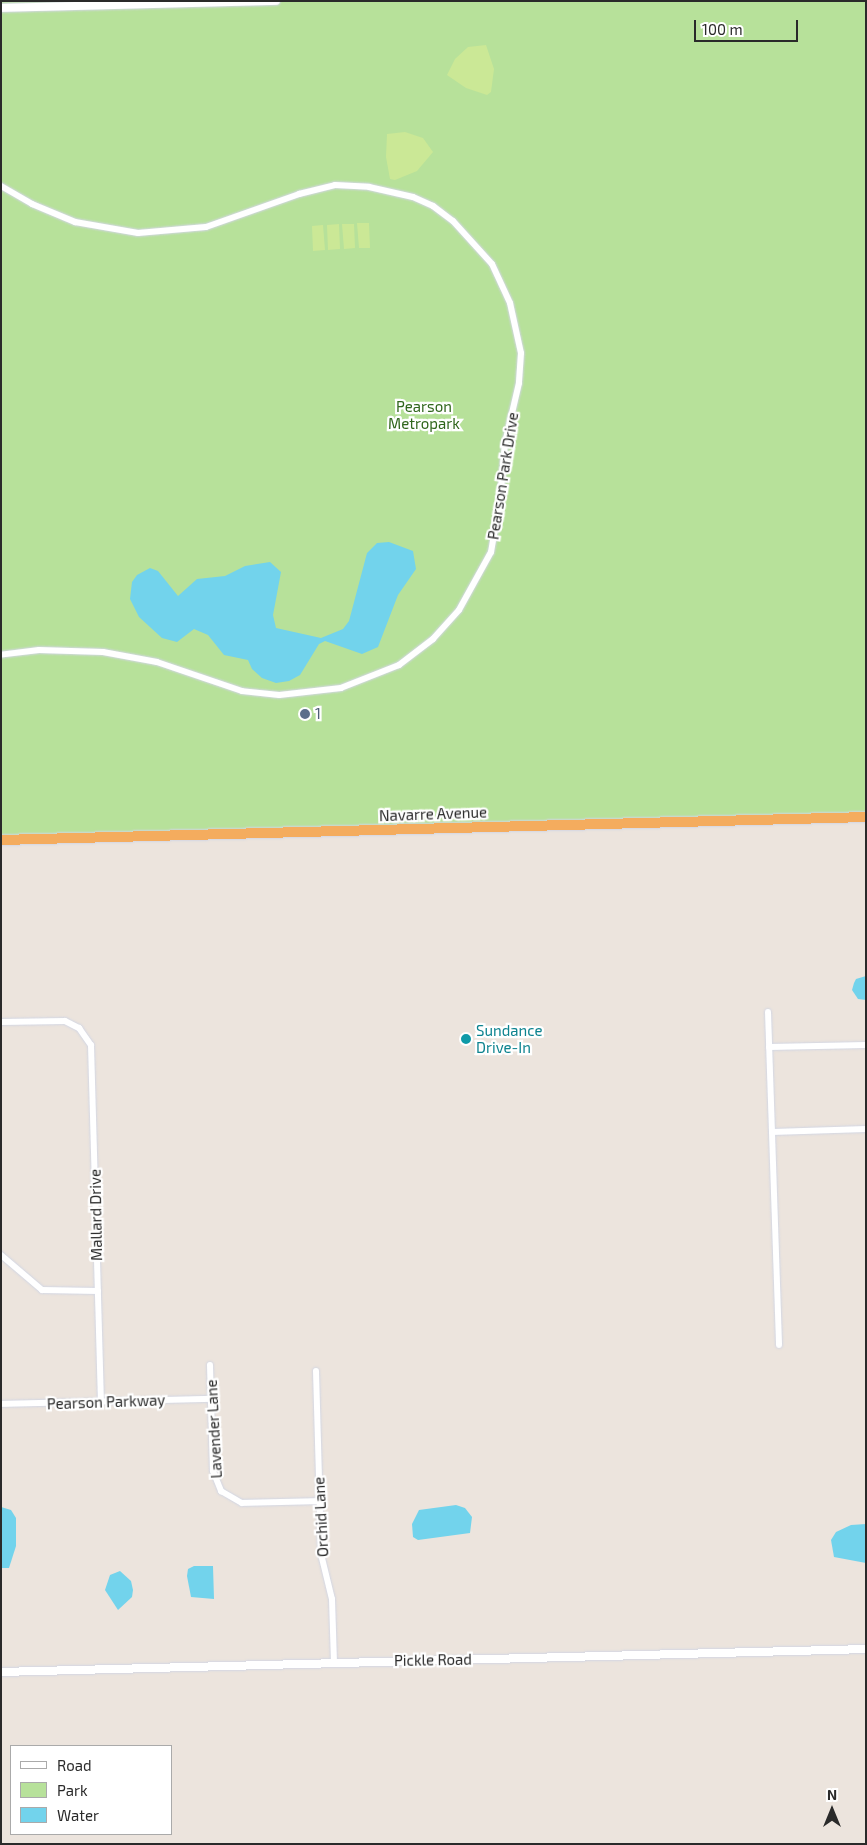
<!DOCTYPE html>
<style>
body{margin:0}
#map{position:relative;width:867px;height:1845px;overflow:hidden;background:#ece4dd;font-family:"Exo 2",sans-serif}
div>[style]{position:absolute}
.green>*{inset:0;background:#b7e19a}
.pitch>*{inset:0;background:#cbe896}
.water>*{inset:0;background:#72d3ec}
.roads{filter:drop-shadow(0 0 1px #d2d6e3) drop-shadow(0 0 1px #d2d6e3)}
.minor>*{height:6px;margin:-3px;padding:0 3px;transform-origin:3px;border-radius:3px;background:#fff}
.tertiary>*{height:8px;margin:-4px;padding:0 4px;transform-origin:4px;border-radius:4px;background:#fff}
.trunk>*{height:10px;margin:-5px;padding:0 5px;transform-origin:5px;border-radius:5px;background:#f4ac5e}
.dots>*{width:14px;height:14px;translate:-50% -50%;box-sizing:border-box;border:2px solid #fff;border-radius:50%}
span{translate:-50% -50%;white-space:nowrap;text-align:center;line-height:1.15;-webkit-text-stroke:4.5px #fff;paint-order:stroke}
.park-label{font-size:15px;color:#30661c}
.street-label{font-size:15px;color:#2a2a2a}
.service-label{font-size:15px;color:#4e5e75}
.left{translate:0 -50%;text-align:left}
.culture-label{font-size:15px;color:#0d838f}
.frame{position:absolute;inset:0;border:2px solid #2a2a2a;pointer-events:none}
.legend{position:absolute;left:10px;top:1745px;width:162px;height:90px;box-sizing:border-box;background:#fff;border:1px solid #aaa;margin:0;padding:6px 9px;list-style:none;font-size:15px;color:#2a2a2a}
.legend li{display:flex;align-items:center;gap:10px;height:25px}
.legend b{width:25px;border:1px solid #aaa}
.north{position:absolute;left:807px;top:1785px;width:50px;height:50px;-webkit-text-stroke:4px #fff;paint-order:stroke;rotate:0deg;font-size:14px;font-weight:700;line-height:20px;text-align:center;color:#2a2a2a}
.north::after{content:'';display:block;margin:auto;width:18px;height:22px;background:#2a2a2a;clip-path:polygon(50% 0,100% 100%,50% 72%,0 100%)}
.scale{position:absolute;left:694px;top:20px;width:104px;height:22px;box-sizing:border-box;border:2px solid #2a2a2a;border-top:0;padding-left:6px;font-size:15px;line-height:18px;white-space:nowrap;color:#2a2a2a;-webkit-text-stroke:4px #fff;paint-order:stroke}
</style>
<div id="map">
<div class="green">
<i style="clip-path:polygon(1px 1px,866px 1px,866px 817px,1px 840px)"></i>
</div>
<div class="pitch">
<i style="clip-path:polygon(486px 45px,494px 69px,491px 92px,487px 95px,466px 88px,447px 75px,455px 59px,468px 47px)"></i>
<i style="clip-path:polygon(405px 132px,423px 138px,433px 152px,417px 171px,395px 180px,390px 179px,386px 157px,387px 134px)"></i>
<i style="clip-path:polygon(357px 223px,369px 223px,370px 248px,359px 248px)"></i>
<i style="clip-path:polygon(339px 224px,340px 249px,328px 250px,327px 225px)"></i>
<i style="clip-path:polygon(342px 224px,354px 224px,355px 248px,344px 249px)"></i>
<i style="clip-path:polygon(323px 225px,325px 250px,313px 251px,312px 226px)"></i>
</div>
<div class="water">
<i style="clip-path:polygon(389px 542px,413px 551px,416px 569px,398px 595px,378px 647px,362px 654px,325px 641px,319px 644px,300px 675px,289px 681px,276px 683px,262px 678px,252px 669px,248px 660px,224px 655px,208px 635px,194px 629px,177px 642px,162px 638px,139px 617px,130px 599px,132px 582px,137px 575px,150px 568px,158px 571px,178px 596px,197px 579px,225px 576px,245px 566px,270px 562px,281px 572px,273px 615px,276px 628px,321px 638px,343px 629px,349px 621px,367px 553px,377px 543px)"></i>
<i style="clip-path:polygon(866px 976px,866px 1000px,858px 999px,852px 990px,854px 983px,856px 979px)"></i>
<i style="clip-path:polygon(456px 1505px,465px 1508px,472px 1517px,470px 1533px,418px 1540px,413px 1537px,412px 1524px,419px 1510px)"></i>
<i style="clip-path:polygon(1px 1507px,11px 1510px,16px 1518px,16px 1546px,9px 1568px,1px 1568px)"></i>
<i style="clip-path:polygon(866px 1524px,866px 1563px,834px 1557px,831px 1540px,836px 1532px,851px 1525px)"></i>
<i style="clip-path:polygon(194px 1566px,213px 1566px,214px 1599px,191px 1597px,187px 1576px,188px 1569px)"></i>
<i style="clip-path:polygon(120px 1571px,131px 1581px,133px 1590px,132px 1597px,118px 1610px,105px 1590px,110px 1575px)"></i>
</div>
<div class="roads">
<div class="minor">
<i style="left:1px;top:186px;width:36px;rotate:30deg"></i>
<i style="left:32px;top:204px;width:47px;rotate:22.7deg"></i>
<i style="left:75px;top:222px;width:64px;rotate:9.9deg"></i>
<i style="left:138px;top:233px;width:68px;rotate:-5deg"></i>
<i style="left:206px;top:227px;width:99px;rotate:-19.5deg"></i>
<i style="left:299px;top:194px;width:37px;rotate:-14deg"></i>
<i style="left:335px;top:185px;width:34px;rotate:3deg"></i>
<i style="left:369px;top:187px;width:45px;rotate:12.8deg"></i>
<i style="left:413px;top:197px;width:22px;rotate:24deg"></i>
<i style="left:433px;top:206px;width:25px;rotate:37deg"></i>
<i style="left:453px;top:221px;width:58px;rotate:47.8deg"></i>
<i style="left:492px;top:264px;width:43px;rotate:65.2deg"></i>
<i style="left:510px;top:303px;width:51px;rotate:77.6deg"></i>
<i style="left:521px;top:353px;width:30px;rotate:94deg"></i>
<i style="left:519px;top:383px;width:62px;rotate:103.1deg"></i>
<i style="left:505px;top:443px;width:57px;rotate:95deg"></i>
<i style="left:500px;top:500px;width:53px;rotate:99.8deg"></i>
<i style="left:491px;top:552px;width:66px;rotate:118.9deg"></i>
<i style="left:459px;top:610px;width:39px;rotate:132deg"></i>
<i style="left:433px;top:639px;width:43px;rotate:142.6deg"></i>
<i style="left:399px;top:665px;width:62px;rotate:158.4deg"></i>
<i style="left:341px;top:688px;width:62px;rotate:173.6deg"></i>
<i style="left:279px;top:695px;width:37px;rotate:-174deg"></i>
<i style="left:242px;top:691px;width:90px;rotate:-161.2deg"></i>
<i style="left:157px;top:662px;width:55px;rotate:-169.5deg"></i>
<i style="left:103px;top:652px;width:64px;rotate:-178.2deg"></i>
<i style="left:39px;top:650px;width:38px;rotate:173deg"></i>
<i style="left:768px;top:1012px;width:333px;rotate:88.1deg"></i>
<i style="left:1px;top:1022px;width:64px;rotate:-0.9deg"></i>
<i style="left:65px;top:1021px;width:16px;rotate:27deg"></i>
<i style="left:79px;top:1028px;width:21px;rotate:55deg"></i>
<i style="left:91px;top:1045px;width:357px;rotate:88.4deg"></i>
<i style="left:769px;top:1047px;width:97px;rotate:-1.2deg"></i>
<i style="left:772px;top:1132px;width:94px;rotate:-1.8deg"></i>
<i style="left:1px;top:1255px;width:54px;rotate:40.5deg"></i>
<i style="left:42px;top:1290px;width:56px;rotate:1deg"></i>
<i style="left:210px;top:1365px;width:106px;rotate:88.4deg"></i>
<i style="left:213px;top:1471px;width:22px;rotate:68deg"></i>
<i style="left:221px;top:1491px;width:24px;rotate:30deg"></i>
<i style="left:242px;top:1503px;width:78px;rotate:-1.5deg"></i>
<i style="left:316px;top:1371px;width:183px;rotate:88.4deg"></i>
<i style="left:321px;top:1554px;width:46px;rotate:76.3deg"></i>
<i style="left:332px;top:1599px;width:63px;rotate:88.2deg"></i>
<i style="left:1px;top:1404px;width:210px;rotate:-1.4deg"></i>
</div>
<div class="tertiary">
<i style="left:1px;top:8px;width:275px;rotate:-1.5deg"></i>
<i style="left:1px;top:1672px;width:865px;rotate:-1.52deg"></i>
</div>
<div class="trunk">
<i style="left:1px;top:840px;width:865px;rotate:-1.52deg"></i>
</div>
</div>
<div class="dots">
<i style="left:305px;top:714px;background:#5c6f8a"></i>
<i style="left:466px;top:1039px;background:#0f9aa8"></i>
</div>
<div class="park-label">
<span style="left:424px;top:415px">Pearson<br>Metropark</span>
</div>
<div class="street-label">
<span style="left:503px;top:476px;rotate:-81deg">Pearson Park Drive</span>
<span style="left:433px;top:814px;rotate:-2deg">Navarre Avenue</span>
<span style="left:96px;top:1215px;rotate:-91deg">Mallard Drive</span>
<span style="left:106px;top:1402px;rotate:-2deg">Pearson Parkway</span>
<span style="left:214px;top:1429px;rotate:-93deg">Lavender Lane</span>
<span style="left:321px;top:1517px;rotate:-93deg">Orchid Lane</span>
<span style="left:433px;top:1660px;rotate:-1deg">Pickle Road</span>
</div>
<div class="service-label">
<span class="left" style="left:315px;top:714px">1</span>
</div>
<div class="culture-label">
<span class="left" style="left:476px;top:1039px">Sundance<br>Drive-In</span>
</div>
<div class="frame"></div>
<ul class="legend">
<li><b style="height:6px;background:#fff"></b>Road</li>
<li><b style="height:14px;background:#b7e19a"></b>Park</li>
<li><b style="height:14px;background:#72d3ec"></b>Water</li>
</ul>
<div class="north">N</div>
<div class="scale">100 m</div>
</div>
